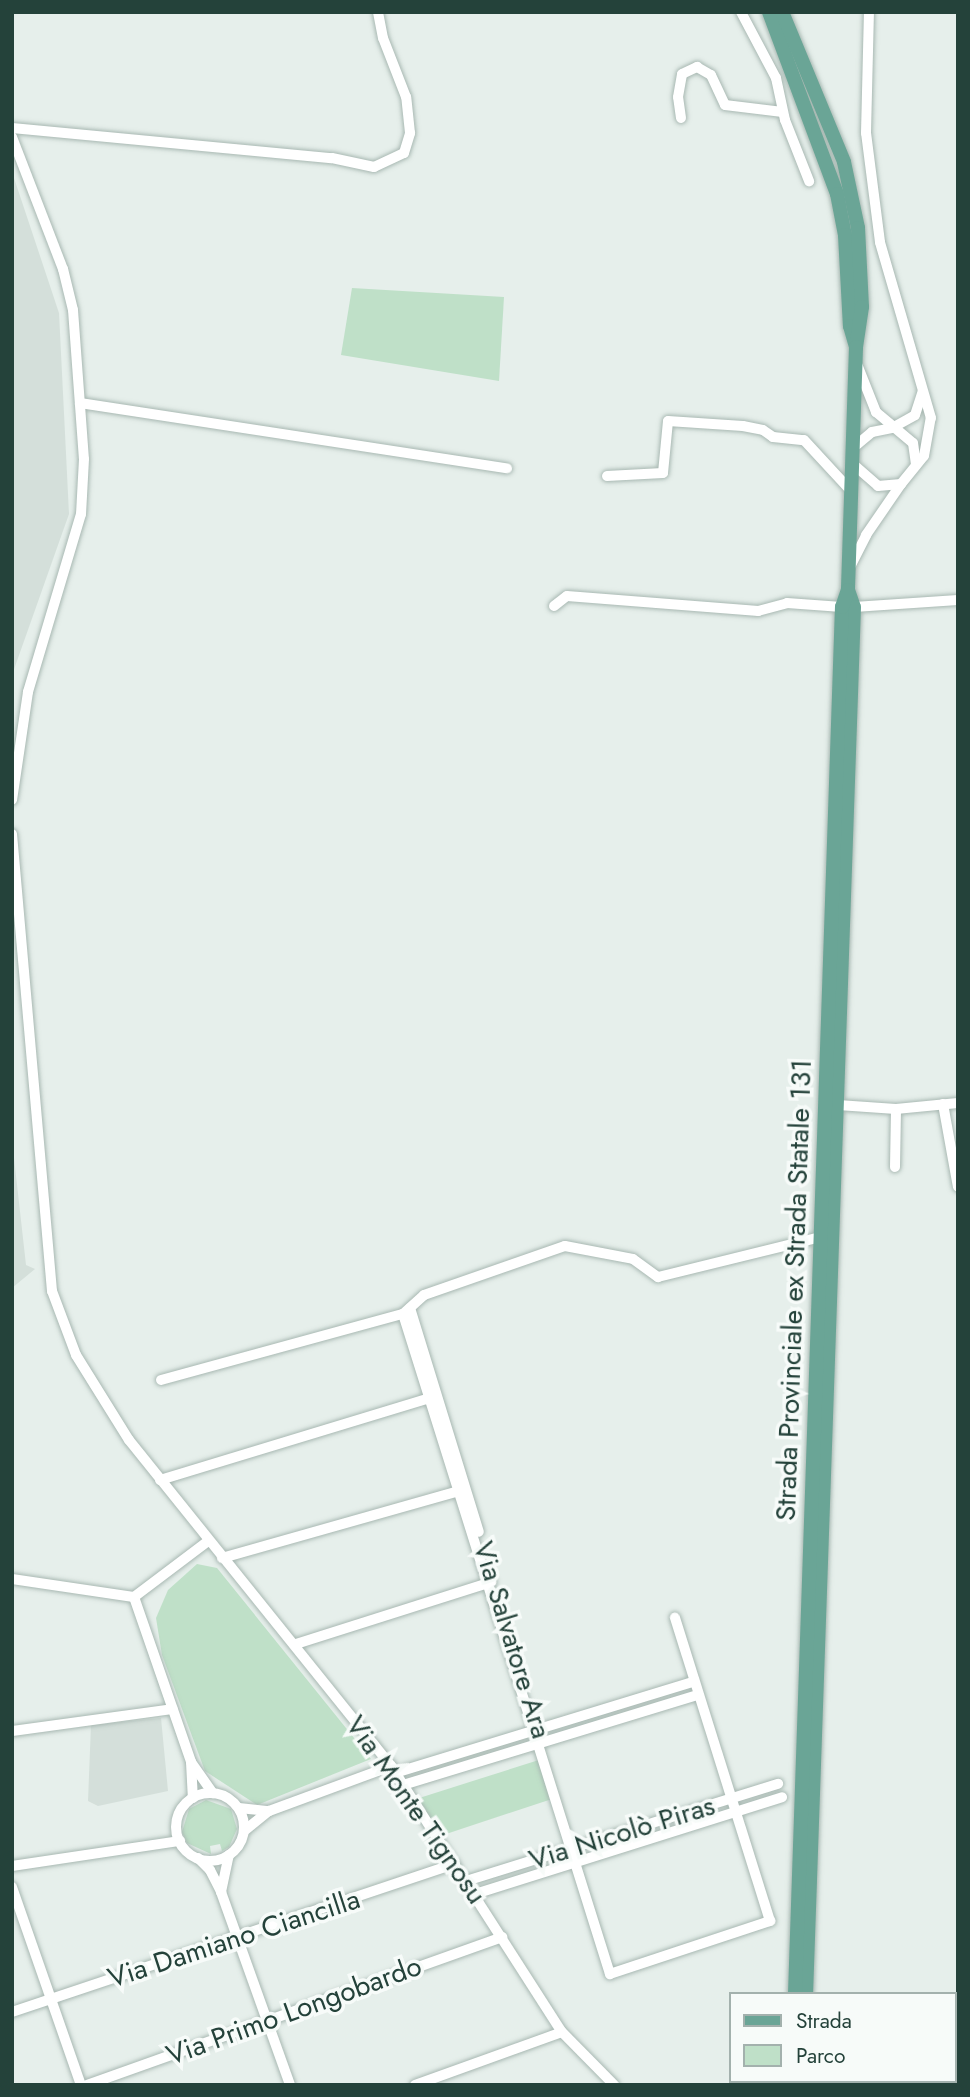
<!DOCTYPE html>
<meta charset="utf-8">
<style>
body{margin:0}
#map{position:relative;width:970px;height:2097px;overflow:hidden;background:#e6efeb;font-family:Jost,sans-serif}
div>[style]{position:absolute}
.built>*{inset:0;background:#d4dfda}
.green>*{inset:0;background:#bfe0c8}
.roads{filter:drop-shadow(0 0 2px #a8b8b2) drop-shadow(0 0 2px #a8b8b2)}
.minor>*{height:10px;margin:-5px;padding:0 5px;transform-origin:5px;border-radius:5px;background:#fff}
.minor>.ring{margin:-5px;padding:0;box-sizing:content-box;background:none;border:10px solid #fff;border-radius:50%}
.major>*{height:14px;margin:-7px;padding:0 7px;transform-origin:7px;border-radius:7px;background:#6aa596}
span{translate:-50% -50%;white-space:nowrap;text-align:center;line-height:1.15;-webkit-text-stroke:7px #f7fbf9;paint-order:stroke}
.street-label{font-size:28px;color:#24423a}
.frame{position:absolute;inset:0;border:14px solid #24423a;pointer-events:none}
.legend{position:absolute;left:729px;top:1992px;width:228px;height:91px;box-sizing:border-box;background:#f7fbf9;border:2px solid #a3b1ad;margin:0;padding:9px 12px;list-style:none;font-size:21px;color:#24423a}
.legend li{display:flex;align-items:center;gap:14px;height:35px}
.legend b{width:35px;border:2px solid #a3b1ad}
</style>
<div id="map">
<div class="built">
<i style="clip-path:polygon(12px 172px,59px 313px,69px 514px,12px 675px)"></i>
<i style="clip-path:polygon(12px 1140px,26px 1265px,35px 1269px,12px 1288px)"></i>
<i style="clip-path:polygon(161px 1718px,168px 1791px,98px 1806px,88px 1801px,91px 1725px)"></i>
</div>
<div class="green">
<i style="clip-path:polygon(352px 288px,504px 297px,499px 381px,341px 355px)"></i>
<i style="clip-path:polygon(197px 1564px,217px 1568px,371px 1759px,257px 1805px,205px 1771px,162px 1655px,156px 1618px,168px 1590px)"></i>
<i style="clip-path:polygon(542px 1759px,555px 1798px,437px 1837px,413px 1800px)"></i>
<i style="clip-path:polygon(206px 1800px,231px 1809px,237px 1829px,229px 1847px,222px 1851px,220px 1844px,210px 1846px,211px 1854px,187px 1843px,182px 1832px,189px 1809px)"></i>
</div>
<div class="roads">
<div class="minor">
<i style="left:741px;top:12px;width:75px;rotate:62.1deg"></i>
<i style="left:776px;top:78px;width:43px;rotate:77.9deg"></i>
<i style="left:785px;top:120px;width:66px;rotate:68.5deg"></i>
<i style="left:681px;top:118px;width:21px;rotate:-98deg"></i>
<i style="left:678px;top:97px;width:23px;rotate:-80deg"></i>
<i style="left:682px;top:74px;width:17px;rotate:-25deg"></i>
<i style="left:697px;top:67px;width:16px;rotate:30deg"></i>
<i style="left:711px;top:75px;width:33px;rotate:65deg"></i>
<i style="left:725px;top:105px;width:58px;rotate:6.9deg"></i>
<i style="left:12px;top:128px;width:321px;rotate:5.4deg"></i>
<i style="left:332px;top:158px;width:43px;rotate:12.1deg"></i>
<i style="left:374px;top:167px;width:33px;rotate:-25deg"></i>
<i style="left:404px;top:153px;width:21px;rotate:-73deg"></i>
<i style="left:410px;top:133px;width:36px;rotate:-96deg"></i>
<i style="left:406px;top:97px;width:63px;rotate:-111.3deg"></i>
<i style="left:383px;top:38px;width:26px;rotate:-101deg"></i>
<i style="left:12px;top:137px;width:142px;rotate:68.9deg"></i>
<i style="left:63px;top:269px;width:42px;rotate:76.3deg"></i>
<i style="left:73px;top:310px;width:149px;rotate:85.8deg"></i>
<i style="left:84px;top:459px;width:55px;rotate:93.1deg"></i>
<i style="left:81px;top:514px;width:186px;rotate:106.6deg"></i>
<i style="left:28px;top:692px;width:109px;rotate:98.4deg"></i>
<i style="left:857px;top:364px;width:52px;rotate:68.4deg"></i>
<i style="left:876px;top:412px;width:48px;rotate:40deg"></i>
<i style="left:913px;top:443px;width:22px;rotate:82deg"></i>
<i style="left:80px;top:403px;width:432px;rotate:8.7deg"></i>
<i style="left:853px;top:448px;width:25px;rotate:-40deg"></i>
<i style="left:872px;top:432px;width:20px;rotate:-11deg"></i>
<i style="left:892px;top:428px;width:26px;rotate:-29deg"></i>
<i style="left:915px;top:415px;width:25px;rotate:-72deg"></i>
<i style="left:853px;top:464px;width:33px;rotate:41deg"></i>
<i style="left:878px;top:486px;width:23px;rotate:-5deg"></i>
<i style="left:901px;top:484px;width:36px;rotate:-51deg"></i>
<i style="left:924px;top:456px;width:39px;rotate:-80deg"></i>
<i style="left:931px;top:418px;width:183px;rotate:-106.2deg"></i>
<i style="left:880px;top:242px;width:110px;rotate:-97.3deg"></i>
<i style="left:866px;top:133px;width:121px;rotate:-88.6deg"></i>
<i style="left:607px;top:476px;width:56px;rotate:-3.1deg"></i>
<i style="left:663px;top:473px;width:52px;rotate:-84.5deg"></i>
<i style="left:668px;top:421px;width:75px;rotate:3.8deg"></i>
<i style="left:743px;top:426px;width:20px;rotate:11deg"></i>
<i style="left:763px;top:430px;width:12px;rotate:35deg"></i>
<i style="left:773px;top:437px;width:31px;rotate:6deg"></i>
<i style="left:804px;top:440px;width:71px;rotate:47.3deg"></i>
<i style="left:850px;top:567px;width:36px;rotate:-63deg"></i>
<i style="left:866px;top:535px;width:62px;rotate:-55.5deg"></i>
<i style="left:554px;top:606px;width:16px;rotate:-38deg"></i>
<i style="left:567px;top:596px;width:192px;rotate:4.5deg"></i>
<i style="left:758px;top:611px;width:30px;rotate:-15deg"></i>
<i style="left:787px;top:603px;width:55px;rotate:4.2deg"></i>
<i style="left:854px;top:607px;width:104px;rotate:-3.9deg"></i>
<i style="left:12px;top:834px;width:459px;rotate:85deg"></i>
<i style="left:52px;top:1291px;width:68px;rotate:69.4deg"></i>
<i style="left:76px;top:1355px;width:100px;rotate:58.1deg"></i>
<i style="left:129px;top:1440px;width:418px;rotate:51.2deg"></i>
<i style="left:391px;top:1766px;width:316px;rotate:57.3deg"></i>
<i style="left:562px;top:2032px;width:74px;rotate:45.5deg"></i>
<i style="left:943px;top:1104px;width:84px;rotate:79.8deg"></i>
<i style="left:838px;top:1105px;width:58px;rotate:3.9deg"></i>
<i style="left:896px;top:1109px;width:62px;rotate:-5.5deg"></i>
<i style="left:895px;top:1167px;width:58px;rotate:-89deg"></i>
<i style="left:410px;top:1308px;width:234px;rotate:72.9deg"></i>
<i style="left:403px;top:1314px;width:692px;rotate:72.59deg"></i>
<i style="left:610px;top:1974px;width:169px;rotate:-18.3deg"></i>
<i style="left:770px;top:1921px;width:318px;rotate:-107.4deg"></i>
<i style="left:161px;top:1380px;width:251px;rotate:-15.3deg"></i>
<i style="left:403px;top:1314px;width:28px;rotate:-42deg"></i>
<i style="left:424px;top:1295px;width:149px;rotate:-19.2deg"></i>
<i style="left:565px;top:1246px;width:69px;rotate:10.8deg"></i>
<i style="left:633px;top:1259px;width:31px;rotate:36deg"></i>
<i style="left:658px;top:1277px;width:168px;rotate:-13.8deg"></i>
<i style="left:160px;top:1480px;width:282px;rotate:-16.9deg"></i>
<i style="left:222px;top:1558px;width:250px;rotate:-15.8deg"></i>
<i style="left:12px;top:1579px;width:123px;rotate:8.4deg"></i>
<i style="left:134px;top:1597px;width:175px;rotate:70.9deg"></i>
<i style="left:191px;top:1762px;width:38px;rotate:55deg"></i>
<i style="left:134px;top:1597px;width:93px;rotate:-37.1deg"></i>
<i style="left:296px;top:1644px;width:205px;rotate:-17.6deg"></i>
<i style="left:12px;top:1731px;width:162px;rotate:-7.8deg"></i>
<i style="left:191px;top:1762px;width:36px;rotate:87deg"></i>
<i style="left:395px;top:1773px;width:312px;rotate:-17deg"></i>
<i style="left:403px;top:1785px;width:307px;rotate:-17deg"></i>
<i class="ring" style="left:176px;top:1793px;width:58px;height:58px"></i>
<i style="left:239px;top:1808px;width:30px;rotate:6deg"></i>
<i style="left:244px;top:1831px;width:32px;rotate:-39deg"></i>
<i style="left:269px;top:1811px;width:130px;rotate:-20.2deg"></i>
<i style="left:198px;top:1858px;width:17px;rotate:45deg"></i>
<i style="left:210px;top:1870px;width:25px;rotate:63deg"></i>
<i style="left:221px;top:1892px;width:205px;rotate:70.3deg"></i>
<i style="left:12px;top:1866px;width:170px;rotate:-8.5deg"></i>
<i style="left:466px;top:1881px;width:327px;rotate:-17.3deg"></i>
<i style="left:12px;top:1887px;width:210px;rotate:70.8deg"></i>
<i style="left:221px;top:1892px;width:38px;rotate:-78deg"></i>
<i style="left:475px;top:1894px;width:322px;rotate:-17.5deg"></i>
<i style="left:12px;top:2012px;width:467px;rotate:-18.5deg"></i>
<i style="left:87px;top:2085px;width:441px;rotate:-19.6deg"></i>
<i style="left:415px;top:2085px;width:156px;rotate:-19.8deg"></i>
</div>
<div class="major">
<i style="left:769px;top:12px;width:194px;rotate:69.5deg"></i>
<i style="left:837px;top:194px;width:42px;rotate:79deg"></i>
<i style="left:845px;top:235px;width:91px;rotate:86.9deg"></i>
<i style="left:850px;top:326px;width:22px;rotate:74deg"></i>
<i style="left:782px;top:12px;width:162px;rotate:67.5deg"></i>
<i style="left:844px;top:162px;width:67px;rotate:78deg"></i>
<i style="left:858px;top:228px;width:79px;rotate:87.1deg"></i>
<i style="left:862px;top:307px;width:40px;rotate:98.5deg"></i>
<i style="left:856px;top:347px;width:243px;rotate:91.9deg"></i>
<i style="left:848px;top:590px;width:18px;rotate:71deg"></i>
<i style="left:854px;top:607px;width:1388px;rotate:91.98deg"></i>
<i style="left:795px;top:1994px;width:1388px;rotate:-88.06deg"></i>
<i style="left:842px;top:607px;width:18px;rotate:-71deg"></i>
<i style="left:801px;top:2085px;width:4px;rotate:-76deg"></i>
</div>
</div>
<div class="street-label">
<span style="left:794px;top:1290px;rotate:-88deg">Strada Provinciale ex Strada Statale 131</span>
<span style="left:512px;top:1640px;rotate:73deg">Via Salvatore Ara</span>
<span style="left:416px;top:1810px;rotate:55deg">Via Monte Tignosu</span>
<span style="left:622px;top:1833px;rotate:-17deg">Via Nicolò Piras</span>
<span style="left:234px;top:1939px;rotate:-18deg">Via Damiano Ciancilla</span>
<span style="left:294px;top:2011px;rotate:-20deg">Via Primo Longobardo</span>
</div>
<div class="frame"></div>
<ul class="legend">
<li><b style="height:9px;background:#6aa596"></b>Strada</li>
<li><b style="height:19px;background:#bfe0c8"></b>Parco</li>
</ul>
</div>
